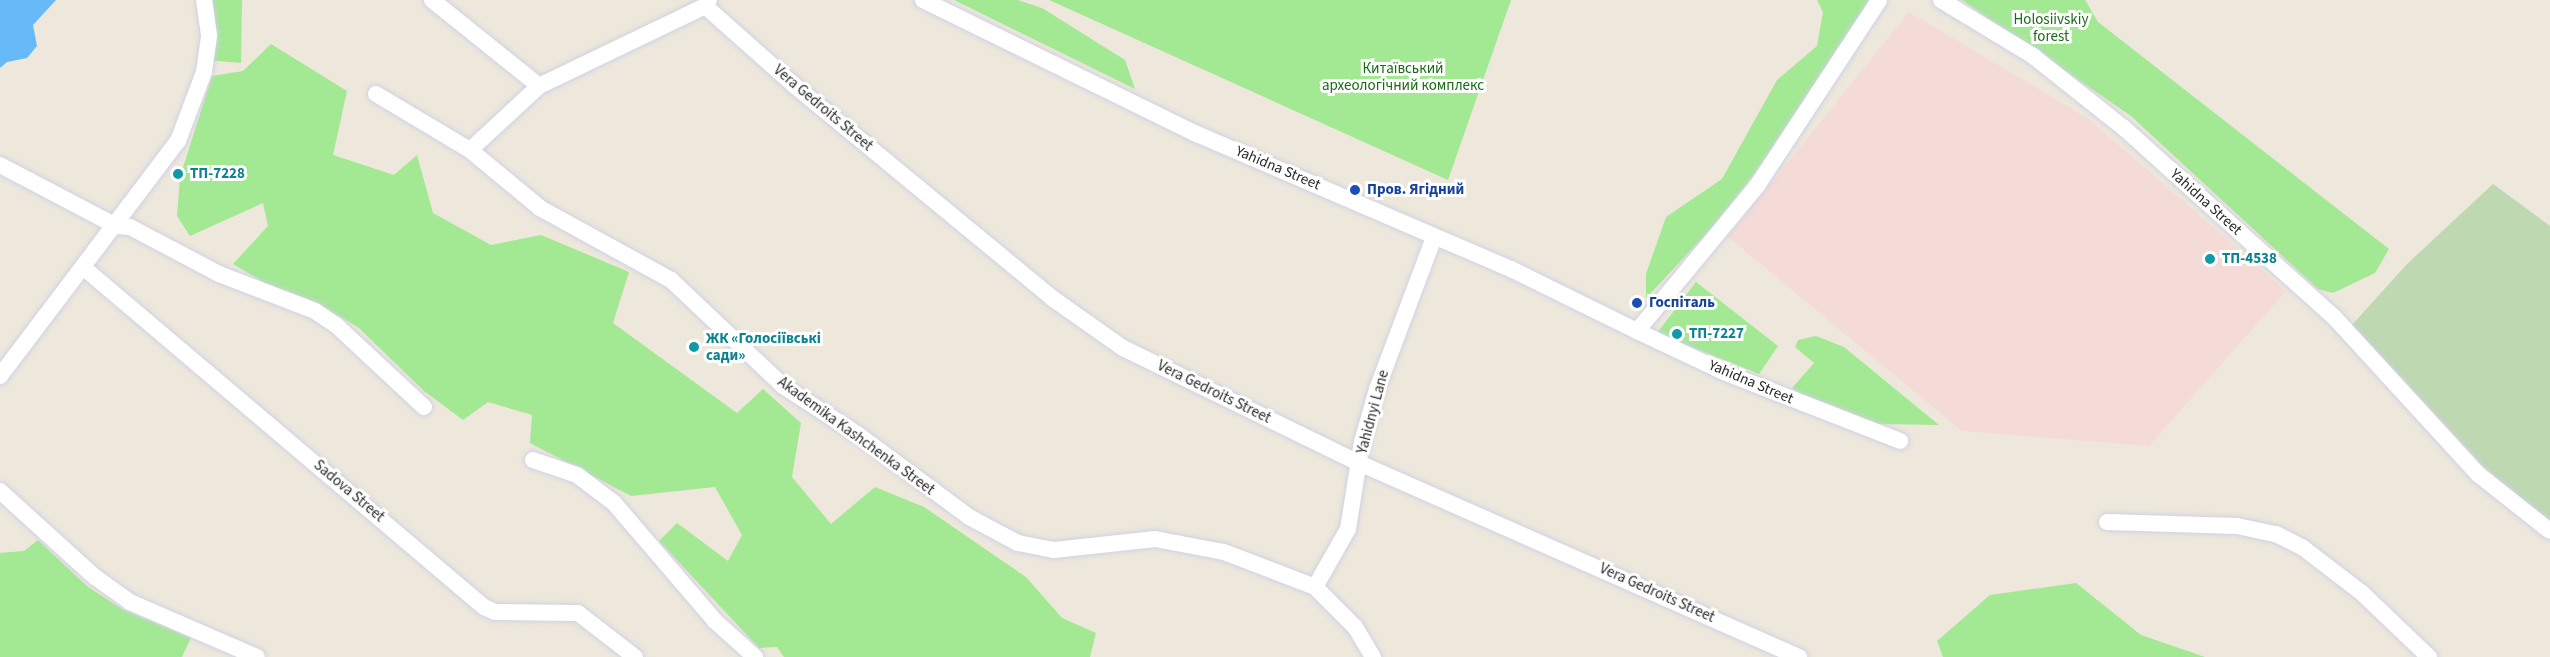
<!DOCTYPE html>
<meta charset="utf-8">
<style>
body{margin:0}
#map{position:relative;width:2550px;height:657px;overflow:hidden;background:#ede8db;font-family:"Source Sans 3",sans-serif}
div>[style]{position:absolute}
.medical>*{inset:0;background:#f5dbd7}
.green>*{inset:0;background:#a3e893}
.cemetery>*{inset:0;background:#bed8b1}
.water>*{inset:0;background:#66baf7}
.roads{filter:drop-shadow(0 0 2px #d0d1e4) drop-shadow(0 0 2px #d0d1e4)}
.minor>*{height:16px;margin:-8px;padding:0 8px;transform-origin:8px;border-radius:8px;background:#fff}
.dots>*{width:16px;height:16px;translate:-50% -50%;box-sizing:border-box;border:3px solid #fff;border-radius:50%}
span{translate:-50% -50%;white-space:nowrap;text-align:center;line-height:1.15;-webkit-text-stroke:6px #fff;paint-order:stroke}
.park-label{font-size:15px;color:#196c15}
.street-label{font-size:15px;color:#2a2a2a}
.culture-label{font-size:15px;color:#0d838f;font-weight:700}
.left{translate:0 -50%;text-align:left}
.transit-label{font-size:15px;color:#164399;font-weight:700}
</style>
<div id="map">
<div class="medical">
<i style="clip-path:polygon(1909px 12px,2089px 119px,2286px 291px,2149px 446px,1962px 431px,1728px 237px)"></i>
</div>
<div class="green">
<i style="clip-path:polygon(204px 0,242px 0,241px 63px,206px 60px)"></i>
<i style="clip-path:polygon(954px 0,1018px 0,1042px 8px,1125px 60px,1135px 89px)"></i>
<i style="clip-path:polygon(1049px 0,1511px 0,1448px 180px)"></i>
<i style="clip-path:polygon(1817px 0,1871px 0,1765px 160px,1712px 228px,1646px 298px,1646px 274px,1666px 217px,1722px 179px,1777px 80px,1817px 46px,1823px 12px)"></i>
<i style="clip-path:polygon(1962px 0,2085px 0,2098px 22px,2389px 249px,2375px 273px,2333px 293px,2318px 289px,2131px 116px)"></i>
<i style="clip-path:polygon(271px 44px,347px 91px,333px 155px,394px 175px,417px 155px,433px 213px,491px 245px,541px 235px,629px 272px,613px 323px,737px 413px,763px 389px,801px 423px,792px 477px,831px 524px,875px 487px,924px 507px,1026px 577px,1062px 618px,1096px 633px,1090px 657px,784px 657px,777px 647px,759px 648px,659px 541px,677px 523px,728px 561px,742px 535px,715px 487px,631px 496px,530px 443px,532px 415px,488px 402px,463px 420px,424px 391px,359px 328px,314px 301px,270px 286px,233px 264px,268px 226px,263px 203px,190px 236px,177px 216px,180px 177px,212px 76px,243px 71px)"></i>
<i style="clip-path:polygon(1696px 282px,1778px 346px,1759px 374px,1657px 333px)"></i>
<i style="clip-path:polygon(1816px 336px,1844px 347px,1939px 425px,1878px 424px,1812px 401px,1792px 388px,1814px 363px,1795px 347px,1798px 340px)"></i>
<i style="clip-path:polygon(38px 540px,88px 587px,124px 610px,191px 638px,182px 657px,0 657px,0 553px,24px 551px)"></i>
<i style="clip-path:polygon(2076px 583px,2141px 635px,2205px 657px,1943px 657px,1937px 641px,1990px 595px)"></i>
</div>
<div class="cemetery">
<i style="clip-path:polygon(2493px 184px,2550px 226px,2550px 521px,2485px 468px,2352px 325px,2407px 264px)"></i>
</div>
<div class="water">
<i style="clip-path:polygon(0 0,56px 0,33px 25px,37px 46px,27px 58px,7px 62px,0 68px)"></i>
</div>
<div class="roads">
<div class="minor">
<i style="left:432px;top:0;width:137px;rotate:38.8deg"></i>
<i style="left:923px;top:0;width:305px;rotate:26.1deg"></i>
<i style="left:1197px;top:134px;width:342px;rotate:23.3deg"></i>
<i style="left:1511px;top:269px;width:140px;rotate:26.2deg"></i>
<i style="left:1637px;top:331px;width:188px;rotate:-50.4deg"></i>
<i style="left:1757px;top:186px;width:222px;rotate:-56.7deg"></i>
<i style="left:1941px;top:0;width:108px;rotate:31.3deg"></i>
<i style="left:2033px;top:56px;width:116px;rotate:38.4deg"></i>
<i style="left:2124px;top:128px;width:283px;rotate:42deg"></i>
<i style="left:2334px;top:317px;width:214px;rotate:47.5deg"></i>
<i style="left:2479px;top:475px;width:90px;rotate:38.3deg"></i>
<i style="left:705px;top:6px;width:120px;rotate:41.6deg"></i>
<i style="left:795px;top:86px;width:333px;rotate:39.5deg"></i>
<i style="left:1052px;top:298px;width:87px;rotate:35.2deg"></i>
<i style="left:1123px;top:348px;width:263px;rotate:26deg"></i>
<i style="left:1359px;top:463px;width:481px;rotate:23.8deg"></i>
<i style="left:376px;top:94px;width:109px;rotate:30.8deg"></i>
<i style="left:470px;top:150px;width:91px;rotate:39.6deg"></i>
<i style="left:540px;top:208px;width:149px;rotate:28.8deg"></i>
<i style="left:671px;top:280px;width:154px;rotate:43.4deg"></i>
<i style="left:783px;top:386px;width:88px;rotate:33deg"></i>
<i style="left:857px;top:434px;width:139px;rotate:36.5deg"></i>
<i style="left:969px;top:517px;width:55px;rotate:28deg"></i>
<i style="left:1018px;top:543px;width:37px;rotate:11deg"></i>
<i style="left:1054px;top:550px;width:102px;rotate:-6.2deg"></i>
<i style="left:1155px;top:539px;width:70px;rotate:10.7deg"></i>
<i style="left:1224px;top:552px;width:97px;rotate:21deg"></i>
<i style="left:1315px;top:587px;width:57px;rotate:45deg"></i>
<i style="left:1355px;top:627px;width:35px;rotate:59deg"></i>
<i style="left:470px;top:150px;width:94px;rotate:-42.8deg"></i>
<i style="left:539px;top:86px;width:184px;rotate:-25.7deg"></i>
<i style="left:705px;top:6px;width:7px;rotate:-56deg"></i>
<i style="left:0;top:165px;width:131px;rotate:27.7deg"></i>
<i style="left:116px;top:226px;width:14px;rotate:4deg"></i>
<i style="left:130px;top:227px;width:101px;rotate:27.8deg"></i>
<i style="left:219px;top:274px;width:103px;rotate:21.1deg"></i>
<i style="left:315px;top:311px;width:27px;rotate:34deg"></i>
<i style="left:337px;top:326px;width:119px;rotate:43deg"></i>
<i style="left:84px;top:268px;width:524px;rotate:40.28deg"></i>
<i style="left:484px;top:607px;width:12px;rotate:24deg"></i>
<i style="left:495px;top:612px;width:83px;rotate:0.7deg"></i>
<i style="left:578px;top:613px;width:72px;rotate:37.7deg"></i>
<i style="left:1637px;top:331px;width:98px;rotate:25.3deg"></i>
<i style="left:1726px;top:373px;width:187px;rotate:21.3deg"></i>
<i style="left:0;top:376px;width:295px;rotate:-52.9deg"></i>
<i style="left:178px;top:141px;width:74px;rotate:-69.4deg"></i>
<i style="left:204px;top:72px;width:37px;rotate:-82deg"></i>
<i style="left:209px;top:35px;width:35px;rotate:-98deg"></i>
<i style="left:533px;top:460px;width:46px;rotate:18.8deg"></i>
<i style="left:577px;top:475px;width:46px;rotate:37.1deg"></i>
<i style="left:614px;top:503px;width:155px;rotate:49.4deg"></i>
<i style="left:715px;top:621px;width:54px;rotate:42deg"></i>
<i style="left:0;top:491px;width:128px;rotate:42.2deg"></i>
<i style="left:95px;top:577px;width:43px;rotate:35.5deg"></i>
<i style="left:130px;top:602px;width:138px;rotate:23.4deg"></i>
<i style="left:2107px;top:522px;width:130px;rotate:1.8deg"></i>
<i style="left:2237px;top:526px;width:40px;rotate:12deg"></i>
<i style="left:2276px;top:534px;width:29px;rotate:27deg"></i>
<i style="left:2302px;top:547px;width:76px;rotate:37.5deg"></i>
<i style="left:2362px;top:593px;width:93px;rotate:43.7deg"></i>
<i style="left:1315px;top:587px;width:67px;rotate:-60.4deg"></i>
<i style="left:1348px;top:529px;width:88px;rotate:-80.9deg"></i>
<i style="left:1362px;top:442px;width:55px;rotate:-74.2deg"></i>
<i style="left:1377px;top:389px;width:162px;rotate:-69.4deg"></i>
</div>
</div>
<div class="dots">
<i style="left:178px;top:174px;background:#0f9aa8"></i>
<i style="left:1355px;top:190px;background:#1a4fb4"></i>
<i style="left:2210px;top:259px;background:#0f9aa8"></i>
<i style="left:1637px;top:303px;background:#1a4fb4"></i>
<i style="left:1677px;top:334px;background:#0f9aa8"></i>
<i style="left:694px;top:347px;background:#0f9aa8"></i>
</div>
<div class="park-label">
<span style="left:2051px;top:28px">Holosiivskiy<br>forest</span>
<span style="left:1403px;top:77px">Китаївський<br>археологічний комплекс</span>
</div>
<div class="street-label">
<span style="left:823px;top:108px;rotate:40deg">Vera Gedroits Street</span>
<span style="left:1278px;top:168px;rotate:23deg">Yahidna Street</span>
<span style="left:2206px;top:202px;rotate:42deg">Yahidna Street</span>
<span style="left:1751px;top:382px;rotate:23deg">Yahidna Street</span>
<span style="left:1214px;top:392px;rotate:26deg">Vera Gedroits Street</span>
<span style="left:1373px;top:412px;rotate:-75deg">Yahidnyi Lane</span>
<span style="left:856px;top:436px;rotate:36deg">Akademika Kashchenka Street</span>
<span style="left:349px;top:491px;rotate:40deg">Sadova Street</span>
<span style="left:1657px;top:593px;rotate:24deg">Vera Gedroits Street</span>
</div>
<div class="culture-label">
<span class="left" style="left:190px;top:174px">ТП-7228</span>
<span class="left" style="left:2222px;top:259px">ТП-4538</span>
<span class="left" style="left:1689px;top:334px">ТП-7227</span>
<span class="left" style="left:706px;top:347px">ЖК «Голосіївські<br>сади»</span>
</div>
<div class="transit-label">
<span class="left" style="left:1367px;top:190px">Пров. Ягідний</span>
<span class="left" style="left:1649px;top:303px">Госпіталь</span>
</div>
</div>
